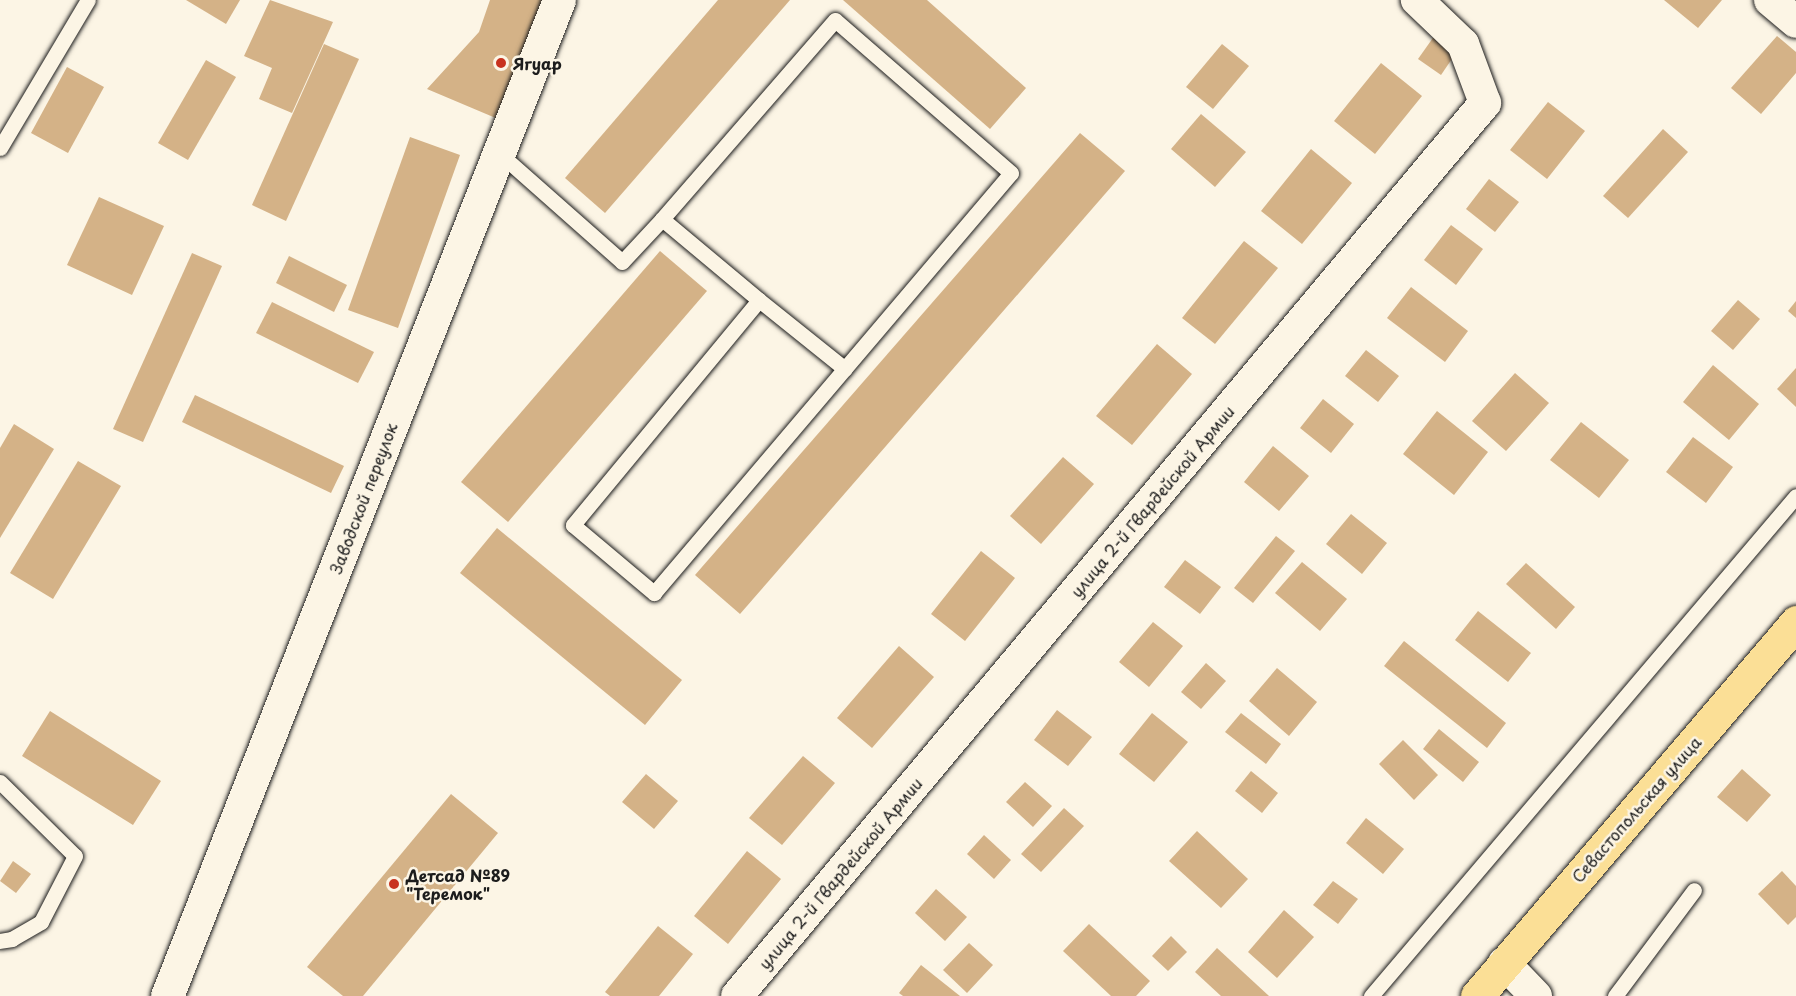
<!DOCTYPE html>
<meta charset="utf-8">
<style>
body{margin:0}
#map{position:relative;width:1796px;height:996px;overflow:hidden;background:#fcf5e5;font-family:"Playpen Sans",sans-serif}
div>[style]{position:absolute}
.building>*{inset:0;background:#d4b287}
.roads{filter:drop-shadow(0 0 2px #1c1c1c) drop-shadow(0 0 2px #1c1c1c)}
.lane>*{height:15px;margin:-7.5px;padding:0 7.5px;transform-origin:7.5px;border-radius:7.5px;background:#fcf5e5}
.street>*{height:32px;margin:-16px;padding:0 16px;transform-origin:16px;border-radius:16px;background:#fcf5e5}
.secondary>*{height:33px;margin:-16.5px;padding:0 16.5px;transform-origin:16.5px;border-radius:16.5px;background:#fcf5e5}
.primary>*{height:33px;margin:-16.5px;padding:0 16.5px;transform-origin:16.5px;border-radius:16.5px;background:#fbdf96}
.dots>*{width:16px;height:16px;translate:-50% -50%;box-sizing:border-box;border:3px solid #fcf5e5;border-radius:50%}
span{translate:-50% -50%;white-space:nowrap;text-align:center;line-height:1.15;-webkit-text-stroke:5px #fcf5e5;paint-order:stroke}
.poi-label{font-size:16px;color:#1c1c1c;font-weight:700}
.left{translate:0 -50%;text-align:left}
.street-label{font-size:16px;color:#1c1c1c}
</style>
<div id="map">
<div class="building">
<i style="clip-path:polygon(186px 0,240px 0,226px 24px)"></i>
<i style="clip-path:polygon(270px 0,333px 22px,292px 113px,259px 99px,272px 68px,244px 56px)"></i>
<i style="clip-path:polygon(490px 0,542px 0,498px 119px,427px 89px,479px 32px)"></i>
<i style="clip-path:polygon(718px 0,790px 0,605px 213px,565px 178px)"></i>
<i style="clip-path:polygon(843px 0,927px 0,1026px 88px,990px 129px)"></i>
<i style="clip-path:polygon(1664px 0,1722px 0,1698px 28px)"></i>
<i style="clip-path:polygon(1435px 35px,1458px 50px,1441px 75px,1418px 59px)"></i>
<i style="clip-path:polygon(1777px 36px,1796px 52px,1796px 73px,1761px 114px,1731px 88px)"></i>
<i style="clip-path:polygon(324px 44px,359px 59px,286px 221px,252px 205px)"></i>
<i style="clip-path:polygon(1222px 44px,1249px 66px,1213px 109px,1186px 87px)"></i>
<i style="clip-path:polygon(206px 60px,236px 77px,188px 160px,158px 143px)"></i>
<i style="clip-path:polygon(1381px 63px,1422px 96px,1375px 154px,1334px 121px)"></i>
<i style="clip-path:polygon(67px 67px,104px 87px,68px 153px,31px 133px)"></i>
<i style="clip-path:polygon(1548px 102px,1585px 131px,1547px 179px,1510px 150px)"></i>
<i style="clip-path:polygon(1201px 114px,1246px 152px,1215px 187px,1171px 149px)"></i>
<i style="clip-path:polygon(1663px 129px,1688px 152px,1628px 218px,1603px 196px)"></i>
<i style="clip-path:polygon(1080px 133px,1125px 171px,740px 614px,695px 575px)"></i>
<i style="clip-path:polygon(410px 137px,460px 155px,398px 328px,348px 310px)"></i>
<i style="clip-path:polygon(1311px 149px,1352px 183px,1302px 244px,1261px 211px)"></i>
<i style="clip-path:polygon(1489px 179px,1519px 202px,1495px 232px,1466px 209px)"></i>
<i style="clip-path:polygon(99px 197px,164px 226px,132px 295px,67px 265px)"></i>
<i style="clip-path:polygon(1451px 225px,1483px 249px,1456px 285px,1424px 260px)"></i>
<i style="clip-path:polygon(1244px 241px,1278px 268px,1215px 344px,1182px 318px)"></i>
<i style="clip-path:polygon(660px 251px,707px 291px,508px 522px,461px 482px)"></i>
<i style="clip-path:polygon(192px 253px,222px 266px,143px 442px,113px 429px)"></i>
<i style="clip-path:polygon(289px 256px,347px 285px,334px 312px,276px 283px)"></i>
<i style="clip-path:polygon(1411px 287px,1468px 331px,1445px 362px,1387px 318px)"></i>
<i style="clip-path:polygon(1738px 300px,1760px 319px,1733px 350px,1711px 331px)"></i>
<i style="clip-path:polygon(1796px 301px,1796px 318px,1788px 311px)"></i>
<i style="clip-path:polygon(272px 302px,374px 352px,358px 383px,256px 333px)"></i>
<i style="clip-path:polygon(1157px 344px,1192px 374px,1132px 445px,1096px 416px)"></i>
<i style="clip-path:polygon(1366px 350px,1399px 376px,1378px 402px,1345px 376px)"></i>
<i style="clip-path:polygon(1713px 365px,1759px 404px,1729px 440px,1683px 402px)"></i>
<i style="clip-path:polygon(1796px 368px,1796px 407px,1777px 389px)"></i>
<i style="clip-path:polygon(1515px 373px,1549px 403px,1506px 451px,1472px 421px)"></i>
<i style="clip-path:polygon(195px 395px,344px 466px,331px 493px,182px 422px)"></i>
<i style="clip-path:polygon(1323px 399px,1354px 424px,1331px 453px,1300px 428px)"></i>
<i style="clip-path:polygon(1437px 411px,1488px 452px,1454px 495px,1403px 454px)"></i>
<i style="clip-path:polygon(1581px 422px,1629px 460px,1599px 498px,1550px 460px)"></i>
<i style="clip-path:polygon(14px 424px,54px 449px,0 538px,0 448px)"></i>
<i style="clip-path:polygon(1693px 437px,1733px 467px,1706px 503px,1666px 472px)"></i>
<i style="clip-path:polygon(1273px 446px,1309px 476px,1279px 511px,1244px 482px)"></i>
<i style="clip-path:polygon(1063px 457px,1094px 484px,1041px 544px,1010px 516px)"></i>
<i style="clip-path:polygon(78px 461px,121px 486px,53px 599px,10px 573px)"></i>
<i style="clip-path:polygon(1351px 514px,1387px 543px,1362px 574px,1326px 544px)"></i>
<i style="clip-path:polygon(497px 528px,682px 680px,645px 725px,460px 573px)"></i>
<i style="clip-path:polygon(1276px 536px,1295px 551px,1253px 603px,1234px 588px)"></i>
<i style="clip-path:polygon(981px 551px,1015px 578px,965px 641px,931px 614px)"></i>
<i style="clip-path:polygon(1185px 560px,1221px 587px,1200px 614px,1164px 587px)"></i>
<i style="clip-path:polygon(1302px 562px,1347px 599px,1320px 631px,1275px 593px)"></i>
<i style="clip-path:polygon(1526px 563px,1575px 607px,1556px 629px,1506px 584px)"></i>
<i style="clip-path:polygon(1478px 611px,1531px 653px,1508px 682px,1455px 640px)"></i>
<i style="clip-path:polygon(1153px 622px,1183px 646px,1149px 687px,1119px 662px)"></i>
<i style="clip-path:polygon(1404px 641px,1506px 723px,1487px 748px,1384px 666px)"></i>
<i style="clip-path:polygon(899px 646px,934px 677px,872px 748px,837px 718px)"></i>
<i style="clip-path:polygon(1206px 663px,1226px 681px,1201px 709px,1181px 692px)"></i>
<i style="clip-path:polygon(1277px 668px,1317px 702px,1289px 736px,1249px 701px)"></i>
<i style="clip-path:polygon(1057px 710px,1092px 737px,1068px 766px,1034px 740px)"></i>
<i style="clip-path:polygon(50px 711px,161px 781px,133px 825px,22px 756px)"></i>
<i style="clip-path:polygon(1152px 713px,1188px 742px,1154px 782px,1119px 754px)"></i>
<i style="clip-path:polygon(1241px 713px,1281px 744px,1266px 764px,1225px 732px)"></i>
<i style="clip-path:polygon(1439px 729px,1479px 762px,1463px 782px,1423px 749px)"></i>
<i style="clip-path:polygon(1403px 740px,1438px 775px,1414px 800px,1379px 764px)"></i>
<i style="clip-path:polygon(803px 756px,835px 783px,782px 845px,749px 818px)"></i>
<i style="clip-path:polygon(1742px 769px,1771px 795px,1747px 822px,1717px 797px)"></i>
<i style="clip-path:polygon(1251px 771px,1278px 793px,1262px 813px,1235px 791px)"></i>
<i style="clip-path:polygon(646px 774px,678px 801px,654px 829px,622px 802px)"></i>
<i style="clip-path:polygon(1025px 782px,1052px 806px,1033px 827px,1006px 802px)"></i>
<i style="clip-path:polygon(451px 794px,498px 833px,363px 996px,343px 996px,307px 967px)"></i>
<i style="clip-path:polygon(1064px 808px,1084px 826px,1041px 872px,1021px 854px)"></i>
<i style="clip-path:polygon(1366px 818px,1404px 849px,1383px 874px,1346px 843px)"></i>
<i style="clip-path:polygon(1197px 831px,1248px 879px,1221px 908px,1169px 861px)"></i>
<i style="clip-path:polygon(984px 835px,1011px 860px,994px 879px,967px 854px)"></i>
<i style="clip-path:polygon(747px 851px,781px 879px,728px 944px,694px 916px)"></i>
<i style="clip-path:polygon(13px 861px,31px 874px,16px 893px,0 881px)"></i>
<i style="clip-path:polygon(1782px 871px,1796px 886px,1796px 917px,1788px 925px,1758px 894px)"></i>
<i style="clip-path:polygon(1333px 881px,1358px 899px,1338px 924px,1313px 905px)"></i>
<i style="clip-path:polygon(936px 889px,967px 917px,945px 941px,915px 913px)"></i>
<i style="clip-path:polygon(1284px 910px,1314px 937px,1277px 978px,1248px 952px)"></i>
<i style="clip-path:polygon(1089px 924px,1150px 981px,1136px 996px,1111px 996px,1063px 951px)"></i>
<i style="clip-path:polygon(658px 926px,693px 954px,659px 996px,610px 996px,605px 992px)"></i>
<i style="clip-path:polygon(1171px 936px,1187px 952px,1168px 971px,1152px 956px)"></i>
<i style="clip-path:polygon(969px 943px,993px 965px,967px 993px,943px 970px)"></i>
<i style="clip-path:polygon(1217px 948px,1269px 996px,1221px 996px,1195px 972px)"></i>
<i style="clip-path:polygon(921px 965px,960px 996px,903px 996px,899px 993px)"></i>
</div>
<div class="roads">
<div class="lane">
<i style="left:0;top:148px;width:172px;rotate:-59.3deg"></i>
<i style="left:499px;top:153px;width:164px;rotate:41.5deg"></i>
<i style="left:622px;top:262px;width:59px;rotate:-47.1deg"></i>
<i style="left:662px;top:219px;width:126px;rotate:39.9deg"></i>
<i style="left:759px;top:300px;width:292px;rotate:129.6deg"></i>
<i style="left:573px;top:525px;width:106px;rotate:40deg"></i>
<i style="left:654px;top:593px;width:551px;rotate:-49.64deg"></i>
<i style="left:1011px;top:173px;width:233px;rotate:-139deg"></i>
<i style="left:835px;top:20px;width:264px;rotate:131deg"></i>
<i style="left:759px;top:300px;width:110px;rotate:38.7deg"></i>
<i style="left:0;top:782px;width:105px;rotate:44.6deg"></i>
<i style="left:75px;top:856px;width:74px;rotate:117.3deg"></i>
<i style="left:41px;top:922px;width:34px;rotate:150deg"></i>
<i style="left:12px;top:939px;width:12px;rotate:171deg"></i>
<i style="left:1371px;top:996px;width:656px;rotate:-49.64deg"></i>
<i style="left:1615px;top:996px;width:132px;rotate:-53.3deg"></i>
</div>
<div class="street">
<i style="left:1770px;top:0;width:34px;rotate:40deg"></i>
<i style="left:1504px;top:963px;width:46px;rotate:45.9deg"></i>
<i style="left:737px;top:996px;width:1165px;rotate:-50.05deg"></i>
<i style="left:1485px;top:103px;width:63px;rotate:-110.4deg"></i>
<i style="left:1463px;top:44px;width:64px;rotate:-136.3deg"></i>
</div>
<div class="secondary">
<i style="left:167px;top:996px;width:1070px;rotate:-68.52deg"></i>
</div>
<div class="primary">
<i style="left:1477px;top:996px;width:492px;rotate:-49.5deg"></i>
</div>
</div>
<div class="dots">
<i style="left:501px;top:63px;background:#c8321e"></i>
<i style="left:394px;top:884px;background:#c8321e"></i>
</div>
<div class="poi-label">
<span class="left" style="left:513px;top:63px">Ягуар</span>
<span class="left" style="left:406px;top:884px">Детсад №89<br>"Теремок"</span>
</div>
<div class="street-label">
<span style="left:363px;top:498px;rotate:-69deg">Заводской переулок</span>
<span style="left:1152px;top:501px;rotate:-50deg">улица 2-й Гвардейской Армии</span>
<span style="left:1636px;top:809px;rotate:-49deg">Севастопольская улица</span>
<span style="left:840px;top:873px;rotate:-50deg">улица 2-й Гвардейской Армии</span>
</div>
</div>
